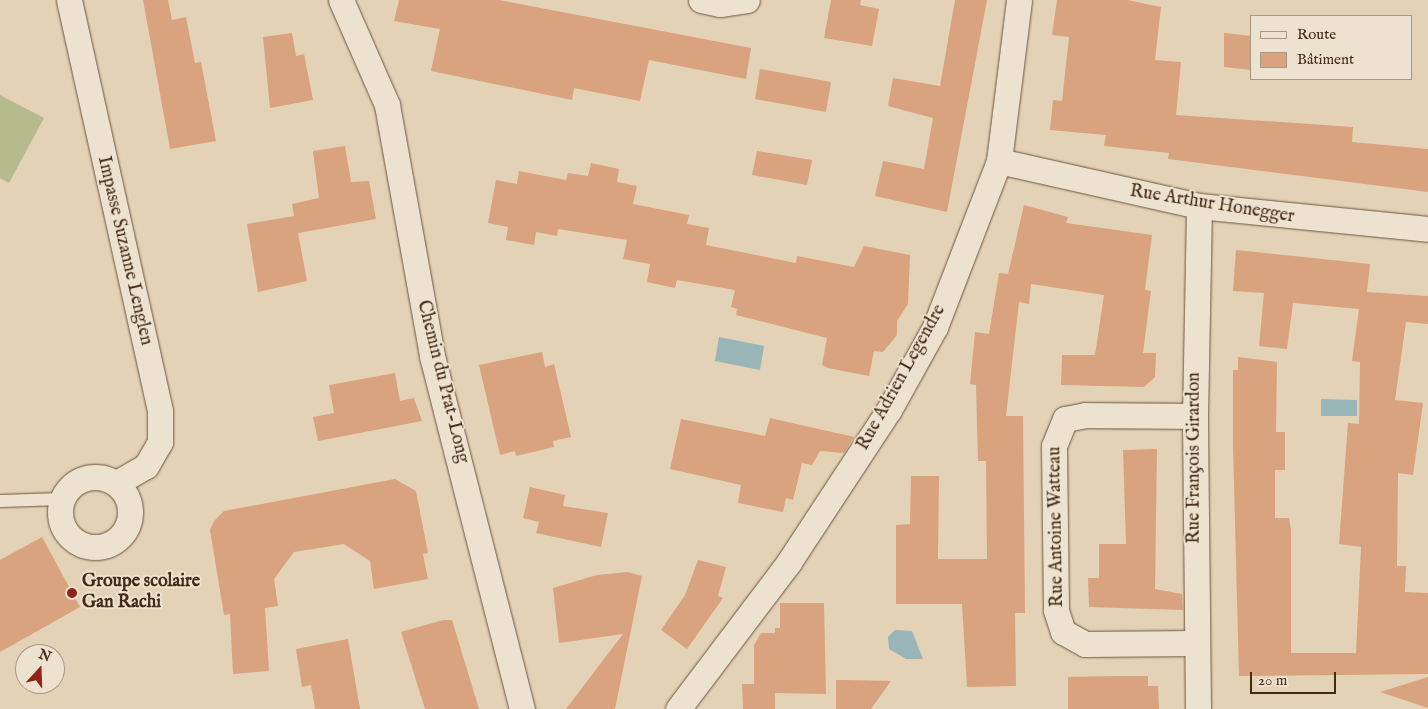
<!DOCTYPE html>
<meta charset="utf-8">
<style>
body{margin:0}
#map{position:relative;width:1428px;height:709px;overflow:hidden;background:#e4d2b7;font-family:"IM FELL English",serif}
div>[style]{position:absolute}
.green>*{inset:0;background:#b6bb8d}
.water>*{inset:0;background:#98b6b7}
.building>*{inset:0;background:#d8a37e}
.roads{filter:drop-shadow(0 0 1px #6d543e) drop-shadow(0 0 1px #6d543e)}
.service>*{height:12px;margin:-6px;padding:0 6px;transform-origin:6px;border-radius:6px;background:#ede2d0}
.minor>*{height:25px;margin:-12.5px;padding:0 12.5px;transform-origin:12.5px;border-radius:12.5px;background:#ede2d0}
.minor>.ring{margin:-12.5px;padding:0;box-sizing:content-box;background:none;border:25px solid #ede2d0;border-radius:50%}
.dots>*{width:14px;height:14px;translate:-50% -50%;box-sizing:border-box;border:2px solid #ede2d0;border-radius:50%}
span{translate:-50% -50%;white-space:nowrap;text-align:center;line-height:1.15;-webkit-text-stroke:4px #ede2d0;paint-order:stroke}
.street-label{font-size:18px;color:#452a16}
.poi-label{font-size:18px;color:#452a16;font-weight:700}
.left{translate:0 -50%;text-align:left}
.legend{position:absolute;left:1250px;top:15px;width:162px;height:65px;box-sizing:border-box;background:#ede2d0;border:1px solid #aa9886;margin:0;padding:6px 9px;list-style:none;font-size:15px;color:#452a16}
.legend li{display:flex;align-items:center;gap:10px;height:25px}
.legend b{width:25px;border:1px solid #aa9886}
.north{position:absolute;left:15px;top:644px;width:50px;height:50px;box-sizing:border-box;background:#ede2d0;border:1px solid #aa9886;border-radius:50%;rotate:20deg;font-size:14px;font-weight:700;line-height:20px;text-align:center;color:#452a16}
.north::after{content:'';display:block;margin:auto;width:18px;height:22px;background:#8f2418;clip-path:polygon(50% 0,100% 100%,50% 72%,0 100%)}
.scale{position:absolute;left:1250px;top:672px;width:86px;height:22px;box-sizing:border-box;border:2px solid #452a16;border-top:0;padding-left:6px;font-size:15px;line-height:18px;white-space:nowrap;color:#452a16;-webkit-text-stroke:4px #ede2d0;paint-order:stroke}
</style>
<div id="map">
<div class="green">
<i style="clip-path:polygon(0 95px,44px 118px,9px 183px,0 178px)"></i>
</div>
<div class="water">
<i style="clip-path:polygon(719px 337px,764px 346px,760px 370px,715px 361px)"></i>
<i style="clip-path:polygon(1321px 399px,1357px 400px,1357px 416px,1321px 416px)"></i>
<i style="clip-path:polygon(895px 630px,912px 631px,923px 659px,906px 659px,889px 649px,888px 637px)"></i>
</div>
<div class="building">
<i style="clip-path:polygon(143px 0,168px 0,172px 20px,186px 17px,195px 63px,201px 62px,216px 141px,170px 149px)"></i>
<i style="clip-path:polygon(399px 0,499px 0,751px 48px,746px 79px,649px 60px,640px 101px,574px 88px,572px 100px,431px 71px,440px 29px,394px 21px)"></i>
<i style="clip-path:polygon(831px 0,861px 0,860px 5px,879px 9px,872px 46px,824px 38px)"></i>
<i style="clip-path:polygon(955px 0,987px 0,947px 212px,875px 196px,883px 161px,924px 169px,933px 118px,888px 106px,893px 78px,940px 86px)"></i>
<i style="clip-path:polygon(1057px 0,1127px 0,1161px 7px,1155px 60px,1181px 62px,1176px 115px,1353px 127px,1352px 142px,1428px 149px,1428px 192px,1168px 159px,1169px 153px,1104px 146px,1106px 135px,1050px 130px,1053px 100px,1062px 101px,1069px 37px,1052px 35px)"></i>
<i style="clip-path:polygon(292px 33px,296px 56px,304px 54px,313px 100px,270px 108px,263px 37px)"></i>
<i style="clip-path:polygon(1224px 33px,1252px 36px,1252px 70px,1224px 67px)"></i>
<i style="clip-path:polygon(760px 69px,831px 82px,826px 112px,755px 99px)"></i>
<i style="clip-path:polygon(345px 146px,351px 182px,369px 181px,376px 219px,298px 233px,307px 281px,258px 292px,247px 224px,294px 216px,292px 204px,319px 198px,313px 151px)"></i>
<i style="clip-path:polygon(757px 151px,812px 160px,807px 185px,752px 175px)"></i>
<i style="clip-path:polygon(591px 163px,619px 169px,617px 182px,637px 186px,633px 204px,689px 215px,687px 224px,709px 228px,706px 245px,796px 263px,797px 256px,854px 267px,864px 246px,910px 255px,908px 304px,897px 321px,897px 335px,883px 352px,874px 351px,869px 376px,828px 368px,822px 365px,827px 338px,736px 315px,737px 309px,731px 307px,735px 290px,677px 280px,675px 288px,647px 282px,650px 264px,623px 259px,627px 240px,558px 229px,557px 236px,536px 232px,534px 245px,506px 240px,508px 227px,488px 223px,496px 180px,517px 184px,519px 171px,566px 180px,568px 173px,588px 176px)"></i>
<i style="clip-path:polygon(1024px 205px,1068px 217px,1066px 223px,1152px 235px,1145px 290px,1151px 291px,1143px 353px,1156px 353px,1155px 377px,1144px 387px,1061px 385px,1062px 355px,1095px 355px,1104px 295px,1031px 284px,1029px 304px,1019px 302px,1006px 416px,1023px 416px,1025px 613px,1015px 613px,1016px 686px,967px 687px,962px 604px,896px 604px,896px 525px,910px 524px,911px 476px,939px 476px,938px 559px,987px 559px,986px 461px,978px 461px,976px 385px,970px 384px,975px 332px,989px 334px,999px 273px,1008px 274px)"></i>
<i style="clip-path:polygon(1236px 250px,1370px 264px,1367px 292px,1428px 296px,1428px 324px,1406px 322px,1395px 400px,1423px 403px,1413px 475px,1398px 473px,1397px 566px,1406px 566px,1405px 592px,1428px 593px,1428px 674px,1239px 676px,1233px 445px,1233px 370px,1238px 370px,1238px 357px,1277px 362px,1276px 432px,1285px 432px,1285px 470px,1275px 470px,1275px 518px,1289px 518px,1291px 530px,1291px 653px,1356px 653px,1361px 547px,1339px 544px,1348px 423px,1359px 424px,1360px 362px,1352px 361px,1359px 309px,1293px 303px,1287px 349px,1259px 346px,1264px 293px,1233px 291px)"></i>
<i style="clip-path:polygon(542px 352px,545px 367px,554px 364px,571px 437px,553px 441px,554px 447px,516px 456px,515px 451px,500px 455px,479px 365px)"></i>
<i style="clip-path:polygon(395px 373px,400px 401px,414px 398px,422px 421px,318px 441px,313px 417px,334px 413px,329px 385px)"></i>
<i style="clip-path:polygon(770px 418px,854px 437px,844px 453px,820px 451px,812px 465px,802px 463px,793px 500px,786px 498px,783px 512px,738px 503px,741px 485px,670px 469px,681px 419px,765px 436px)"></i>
<i style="clip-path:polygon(1157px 449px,1155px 589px,1182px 594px,1183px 610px,1089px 607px,1088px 578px,1099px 578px,1099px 544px,1126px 544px,1123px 450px)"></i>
<i style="clip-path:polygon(395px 479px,416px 491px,428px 553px,423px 554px,428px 579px,374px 589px,370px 561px,344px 544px,294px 552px,274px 579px,278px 606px,265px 608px,269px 671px,233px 674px,230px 614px,224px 615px,210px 530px,214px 521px,224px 511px)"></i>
<i style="clip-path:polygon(530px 487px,565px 495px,563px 506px,608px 513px,601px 547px,536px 533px,539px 522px,523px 518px)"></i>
<i style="clip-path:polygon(42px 537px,80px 607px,0 652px,0 560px)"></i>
<i style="clip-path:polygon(698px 560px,726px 567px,718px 596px,723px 598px,687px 649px,661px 630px,685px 595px)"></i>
<i style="clip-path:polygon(628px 572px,642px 576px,615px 709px,566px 709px,623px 634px,559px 643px,553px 588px,597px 575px)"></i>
<i style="clip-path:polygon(780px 603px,824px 603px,826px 694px,775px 693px,775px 709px,743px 709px,742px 684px,754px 684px,754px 645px,761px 633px,775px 633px,775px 628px,780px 628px)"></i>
<i style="clip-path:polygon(443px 620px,452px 620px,479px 709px,425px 709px,401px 632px)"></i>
<i style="clip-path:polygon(348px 639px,360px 709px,315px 709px,311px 685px,302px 687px,296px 649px)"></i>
<i style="clip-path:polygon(1113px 676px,1148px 676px,1148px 686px,1158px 686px,1159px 709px,1068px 709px,1068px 677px)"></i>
<i style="clip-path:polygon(1428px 677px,1428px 708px,1380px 692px)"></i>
<i style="clip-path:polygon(836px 680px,847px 680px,891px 681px,871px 709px,836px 709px)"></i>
</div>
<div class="roads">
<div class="service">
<i style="left:0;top:501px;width:62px;rotate:-1.8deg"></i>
</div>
<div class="minor">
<i style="left:69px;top:0;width:421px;rotate:77.5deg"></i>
<i style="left:160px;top:411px;width:31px;rotate:90deg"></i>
<i style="left:160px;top:442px;width:28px;rotate:120deg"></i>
<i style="left:146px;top:466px;width:34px;rotate:150deg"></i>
<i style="left:341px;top:0;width:115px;rotate:66.3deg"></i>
<i style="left:387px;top:105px;width:255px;rotate:79.8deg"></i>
<i style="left:432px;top:356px;width:364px;rotate:75.7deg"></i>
<i style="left:701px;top:0;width:19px;rotate:12deg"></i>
<i style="left:720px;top:4px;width:27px;rotate:-8deg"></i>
<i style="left:999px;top:161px;width:205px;rotate:12.7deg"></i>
<i style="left:1199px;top:206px;width:230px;rotate:5.7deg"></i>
<i class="ring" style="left:60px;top:477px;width:45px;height:45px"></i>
<i style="left:1195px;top:643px;width:110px;rotate:179.5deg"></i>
<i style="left:1085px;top:644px;width:25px;rotate:-151deg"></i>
<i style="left:1063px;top:632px;width:23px;rotate:-108deg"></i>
<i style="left:1056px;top:610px;width:164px;rotate:-90.7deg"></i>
<i style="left:1054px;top:446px;width:29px;rotate:-68deg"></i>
<i style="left:1065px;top:419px;width:20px;rotate:-11deg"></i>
<i style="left:1085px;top:415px;width:110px;rotate:0.5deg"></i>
<i style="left:678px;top:709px;width:184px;rotate:-52.9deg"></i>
<i style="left:789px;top:562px;width:182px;rotate:-56.7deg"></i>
<i style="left:889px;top:410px;width:95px;rotate:-61deg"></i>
<i style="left:935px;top:327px;width:178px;rotate:-68.9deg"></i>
<i style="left:999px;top:161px;width:162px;rotate:-82.9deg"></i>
<i style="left:1198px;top:709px;width:293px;rotate:-90.6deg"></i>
<i style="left:1195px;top:416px;width:210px;rotate:-88.9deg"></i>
</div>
</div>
<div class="dots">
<i style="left:72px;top:593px;background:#8f2418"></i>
</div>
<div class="street-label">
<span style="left:1212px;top:205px;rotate:9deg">Rue Arthur Honegger</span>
<span style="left:124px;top:251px;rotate:77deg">Impasse Suzanne Lenglen</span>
<span style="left:902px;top:378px;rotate:-61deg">Rue Adrien Legendre</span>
<span style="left:442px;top:382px;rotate:76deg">Chemin du Prat-Long</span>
<span style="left:1195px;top:458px;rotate:-90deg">Rue François Girardon</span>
<span style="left:1057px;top:527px;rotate:-91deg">Rue Antoine Watteau</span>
</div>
<div class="poi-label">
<span class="left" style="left:82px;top:593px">Groupe scolaire<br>Gan Rachi</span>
</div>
<ul class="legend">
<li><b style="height:6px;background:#ede2d0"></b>Route</li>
<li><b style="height:14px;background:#d8a37e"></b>Bâtiment</li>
</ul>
<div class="north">N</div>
<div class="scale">20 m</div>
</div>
